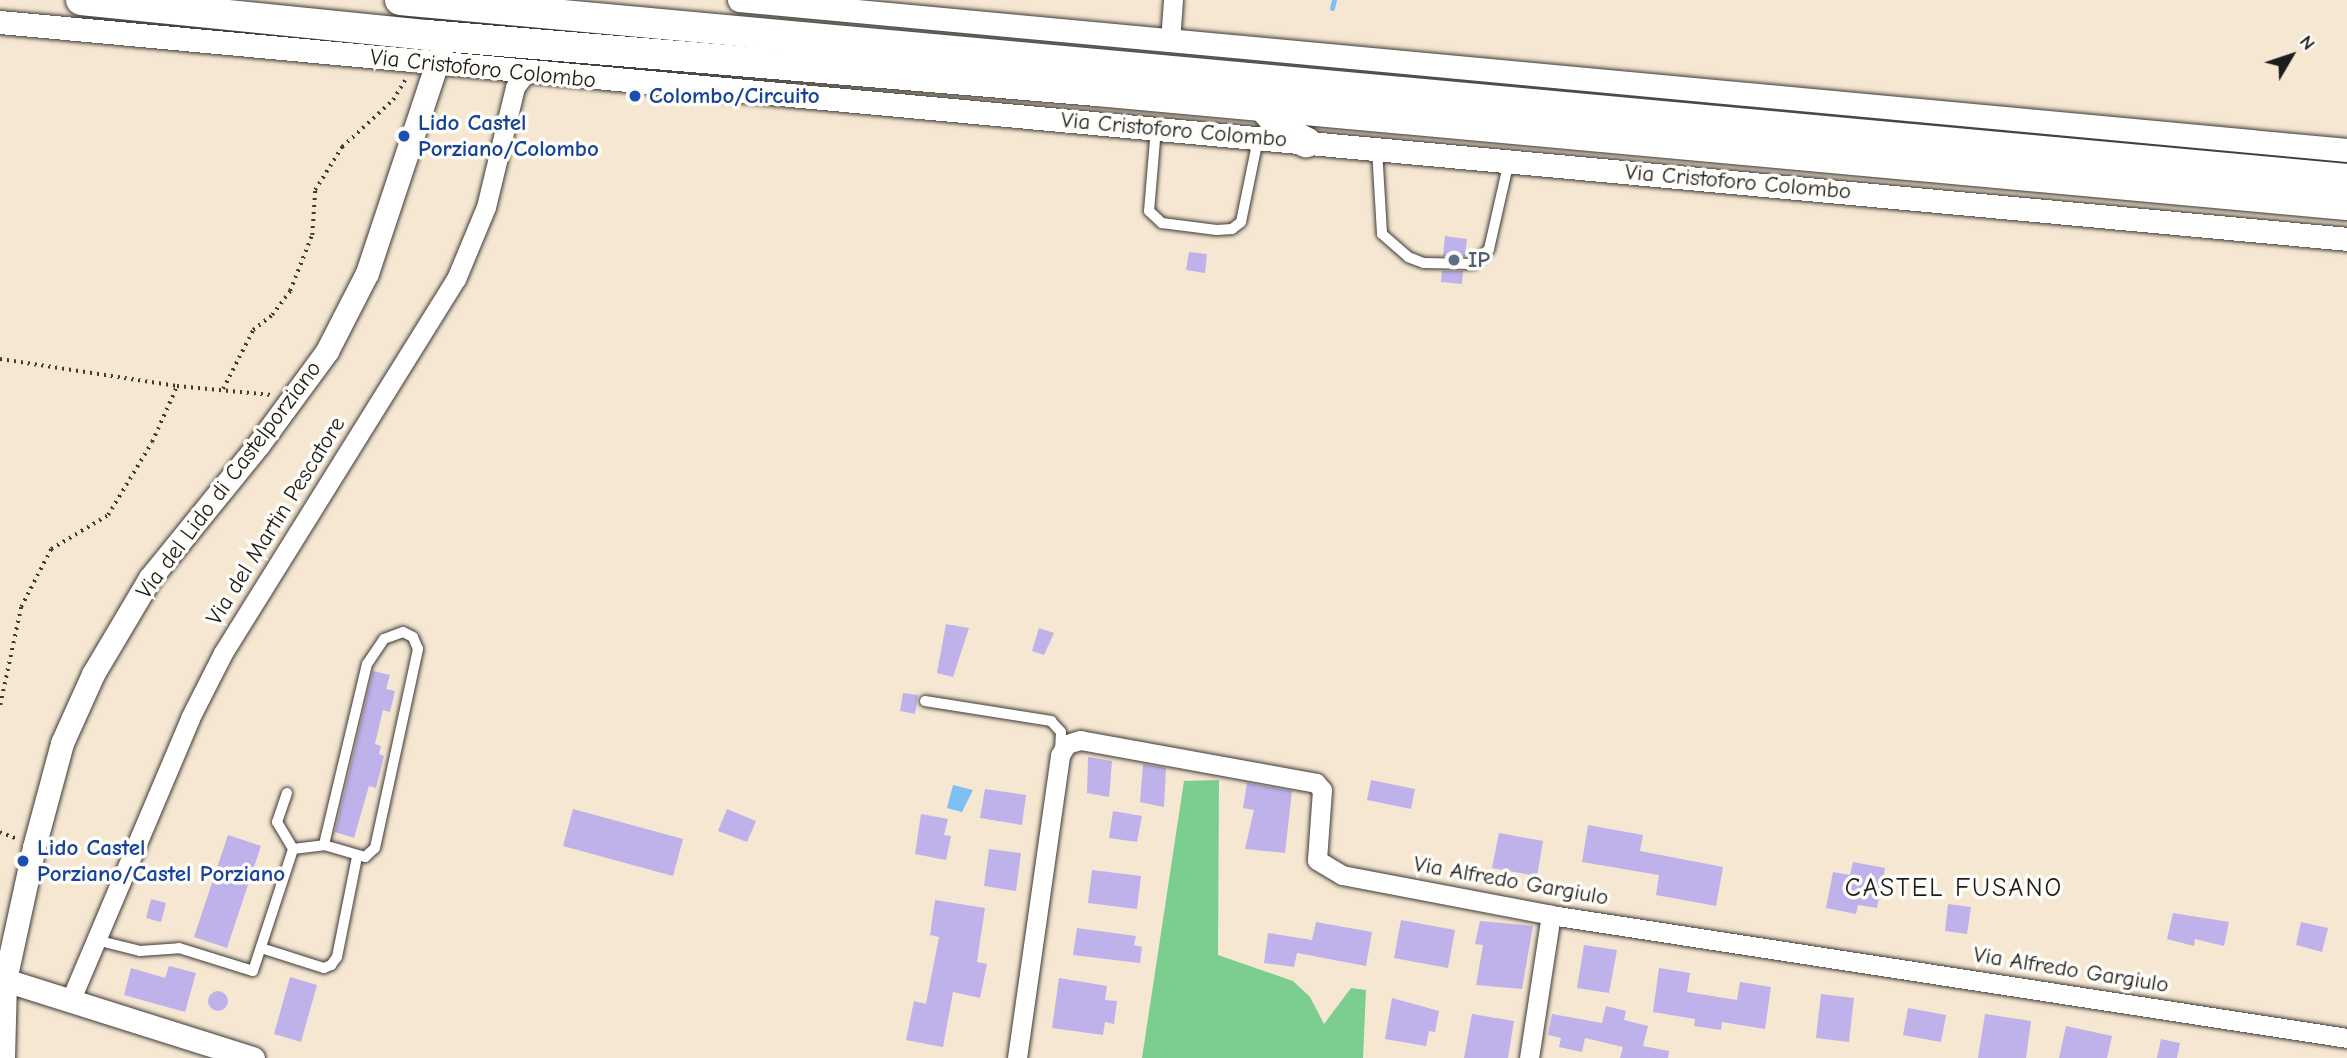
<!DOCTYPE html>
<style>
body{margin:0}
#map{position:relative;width:2347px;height:1058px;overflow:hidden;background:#f6e7d2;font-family:"Comic Neue",sans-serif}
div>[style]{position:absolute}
.green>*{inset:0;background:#7cce90}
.water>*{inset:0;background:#7dbff3}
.stream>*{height:5px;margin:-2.5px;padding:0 2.5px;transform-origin:2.5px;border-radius:2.5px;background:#7dbff3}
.building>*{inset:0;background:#bfb1e9}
.round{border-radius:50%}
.path>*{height:3.5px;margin-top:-1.75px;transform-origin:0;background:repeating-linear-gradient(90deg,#3d3a37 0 2px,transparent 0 7px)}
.roads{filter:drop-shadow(0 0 2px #3d3a37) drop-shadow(0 0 2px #3d3a37)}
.service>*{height:10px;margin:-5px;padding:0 5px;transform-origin:5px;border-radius:5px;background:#fff}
.minor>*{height:19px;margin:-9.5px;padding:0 9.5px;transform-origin:9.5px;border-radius:9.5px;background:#fff}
.tertiary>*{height:23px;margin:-11.5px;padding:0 11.5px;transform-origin:11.5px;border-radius:11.5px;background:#fff}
.primary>*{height:30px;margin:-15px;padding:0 15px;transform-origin:15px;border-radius:15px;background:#fff}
.dots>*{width:19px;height:19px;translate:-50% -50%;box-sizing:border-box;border:4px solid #fdfcf7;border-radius:50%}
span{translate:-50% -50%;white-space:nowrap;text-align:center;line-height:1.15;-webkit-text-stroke:7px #fdfcf7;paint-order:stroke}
.street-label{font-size:23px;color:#1c1c1c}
.transit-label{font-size:23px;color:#164399;font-weight:700}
.left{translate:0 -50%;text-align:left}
.service-label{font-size:23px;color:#4e5e75;font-weight:700}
.quarter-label{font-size:26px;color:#1c1c1c;letter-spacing:2px}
.north{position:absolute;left:2256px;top:21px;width:70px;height:70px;-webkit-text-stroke:5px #fdfcf7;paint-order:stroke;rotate:51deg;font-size:19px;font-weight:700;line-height:28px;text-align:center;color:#1c1c1c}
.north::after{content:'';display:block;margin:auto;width:24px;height:32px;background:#1c1c1c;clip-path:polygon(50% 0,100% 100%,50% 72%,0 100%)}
</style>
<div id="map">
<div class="green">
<i style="clip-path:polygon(1219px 780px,1218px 955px,1293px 981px,1310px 997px,1324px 1024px,1351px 988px,1366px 990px,1363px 1058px,1142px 1058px,1184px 781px)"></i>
</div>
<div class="water">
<i style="clip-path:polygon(953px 785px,973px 790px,962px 812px,947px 808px)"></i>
</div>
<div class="stream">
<i style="left:1332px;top:8px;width:8px;rotate:-76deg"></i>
</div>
<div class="building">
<i style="clip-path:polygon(1445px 236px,1467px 239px,1465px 256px,1443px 256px)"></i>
<i style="clip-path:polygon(1189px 252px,1207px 254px,1205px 273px,1186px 270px)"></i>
<i style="clip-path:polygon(1442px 271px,1463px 271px,1462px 284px,1441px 282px)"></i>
<i style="clip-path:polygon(946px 624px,969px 628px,953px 677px,937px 673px)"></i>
<i style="clip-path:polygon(1039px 628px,1054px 633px,1044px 655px,1032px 651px)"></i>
<i style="clip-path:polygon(373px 671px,390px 675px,386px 689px,395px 691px,390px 712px,383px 710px,375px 744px,381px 746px,379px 754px,384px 756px,376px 788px,369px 786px,354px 838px,335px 832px)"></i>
<i style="clip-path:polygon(903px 693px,918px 695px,915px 714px,900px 711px)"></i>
<i style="clip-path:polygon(1088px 757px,1112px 761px,1109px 797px,1087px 793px)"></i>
<i style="clip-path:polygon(1143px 764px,1166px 768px,1164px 807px,1140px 802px)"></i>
<i style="clip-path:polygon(1371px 780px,1415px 789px,1411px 809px,1367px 800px)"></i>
<i style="clip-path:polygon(1247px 783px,1292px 791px,1285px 853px,1245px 849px,1254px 810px,1243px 808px)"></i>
<i style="clip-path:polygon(985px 789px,1026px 795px,1022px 825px,980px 818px)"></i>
<i style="clip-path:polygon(573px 809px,683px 839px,673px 876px,563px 846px)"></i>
<i style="clip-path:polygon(727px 809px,756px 821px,747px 842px,718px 831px)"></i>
<i style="clip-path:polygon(1113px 811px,1142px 816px,1137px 842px,1109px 838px)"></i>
<i style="clip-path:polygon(921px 814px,948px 819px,944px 835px,951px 836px,946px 860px,915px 854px)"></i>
<i style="clip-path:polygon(1588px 825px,1643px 835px,1640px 851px,1723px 867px,1716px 906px,1656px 895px,1659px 875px,1582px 862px)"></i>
<i style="clip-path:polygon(1499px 833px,1543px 841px,1537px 876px,1492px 868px)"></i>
<i style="clip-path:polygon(228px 835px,261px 846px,227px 948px,194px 937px)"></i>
<i style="clip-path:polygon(989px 849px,1021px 853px,1016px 891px,984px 886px)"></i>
<i style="clip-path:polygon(1853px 862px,1885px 868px,1877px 908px,1858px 905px,1856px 914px,1826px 908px,1833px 872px,1850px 875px)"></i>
<i style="clip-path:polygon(1092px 870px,1141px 876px,1137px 909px,1088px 903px)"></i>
<i style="clip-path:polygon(151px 899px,166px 903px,161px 922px,146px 918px)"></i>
<i style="clip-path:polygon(935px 900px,985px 908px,977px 962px,987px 964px,980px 998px,953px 992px,943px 1047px,906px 1040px,914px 1001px,926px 1004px,939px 937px,930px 935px)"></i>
<i style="clip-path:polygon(1948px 904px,1971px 907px,1967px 934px,1945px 931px)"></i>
<i style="clip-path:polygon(2173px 913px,2229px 922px,2224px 946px,2195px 939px,2194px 946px,2167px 939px)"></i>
<i style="clip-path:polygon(1401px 920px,1455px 930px,1448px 968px,1394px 958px)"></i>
<i style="clip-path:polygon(1480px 921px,1533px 926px,1522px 989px,1476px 985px,1483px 945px,1475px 944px)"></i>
<i style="clip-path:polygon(1316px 922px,1372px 932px,1366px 966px,1297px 953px,1294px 967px,1264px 963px,1268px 933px,1312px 940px)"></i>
<i style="clip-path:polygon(2301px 922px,2328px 928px,2322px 952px,2296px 945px)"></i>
<i style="clip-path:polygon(1077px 928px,1136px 936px,1134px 945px,1142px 947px,1140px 963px,1073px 955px)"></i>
<i style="clip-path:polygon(1584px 945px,1617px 950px,1609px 993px,1577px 988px)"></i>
<i style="clip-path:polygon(169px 966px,196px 973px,185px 1012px,124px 995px,131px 968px,165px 978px)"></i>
<i style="clip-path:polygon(1659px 968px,1690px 973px,1687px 992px,1737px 1000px,1740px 982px,1771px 987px,1765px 1029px,1722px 1022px,1721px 1030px,1694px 1026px,1695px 1019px,1653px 1012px)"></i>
<i style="clip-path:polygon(290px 977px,317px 985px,301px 1042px,274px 1034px)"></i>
<i style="clip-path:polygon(1059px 978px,1107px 986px,1105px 1000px,1117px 1001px,1114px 1024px,1105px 1022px,1103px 1035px,1052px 1028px)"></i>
<i class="round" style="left:208px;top:991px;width:20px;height:20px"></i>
<i style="clip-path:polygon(1821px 994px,1854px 998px,1849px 1042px,1816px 1038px)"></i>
<i style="clip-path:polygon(1392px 998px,1439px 1011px,1435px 1032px,1429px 1031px,1426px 1046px,1385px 1039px)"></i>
<i style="clip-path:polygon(1606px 1006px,1626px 1011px,1624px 1020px,1648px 1026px,1643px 1046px,1669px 1051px,1668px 1058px,1620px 1058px,1623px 1047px,1585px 1038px,1582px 1052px,1559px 1047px,1561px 1038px,1548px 1035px,1552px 1014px,1602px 1023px)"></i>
<i style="clip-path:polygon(1908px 1008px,1946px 1015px,1941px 1042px,1903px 1035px)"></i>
<i style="clip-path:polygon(1472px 1014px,1514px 1021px,1508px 1058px,1464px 1058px)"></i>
<i style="clip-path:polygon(1985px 1014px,2031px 1021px,2026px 1058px,1978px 1058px)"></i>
<i style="clip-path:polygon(2066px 1026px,2112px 1036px,2107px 1058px,2059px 1058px)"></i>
<i style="clip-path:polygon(2161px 1039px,2180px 1043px,2177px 1058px,2157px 1058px)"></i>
</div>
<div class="path">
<i style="left:0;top:359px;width:179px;rotate:8.7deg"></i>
<i style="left:223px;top:389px;width:66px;rotate:-63deg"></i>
<i style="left:253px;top:330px;width:24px;rotate:-38deg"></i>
<i style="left:272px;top:315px;width:30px;rotate:-53deg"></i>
<i style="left:290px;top:291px;width:60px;rotate:-68.6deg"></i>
<i style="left:312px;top:235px;width:45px;rotate:-86.2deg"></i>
<i style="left:315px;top:190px;width:51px;rotate:-57.9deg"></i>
<i style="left:342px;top:147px;width:69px;rotate:-42.7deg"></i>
<i style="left:393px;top:100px;width:23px;rotate:-59deg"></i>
<i style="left:0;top:705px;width:100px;rotate:-77.9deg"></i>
<i style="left:21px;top:607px;width:65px;rotate:-62.7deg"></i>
<i style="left:51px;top:549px;width:66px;rotate:-30.8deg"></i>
<i style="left:108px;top:515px;width:85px;rotate:-58.9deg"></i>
<i style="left:152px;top:442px;width:61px;rotate:-65.9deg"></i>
<i style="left:177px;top:386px;width:95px;rotate:5.4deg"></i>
<i style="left:0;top:832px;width:18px;rotate:22deg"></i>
</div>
<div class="roads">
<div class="service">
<i style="left:1156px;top:128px;width:83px;rotate:94.8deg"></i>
<i style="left:1149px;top:211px;width:18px;rotate:43deg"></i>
<i style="left:1162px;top:223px;width:55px;rotate:7.3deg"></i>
<i style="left:1217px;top:230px;width:15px;rotate:-4deg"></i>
<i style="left:1232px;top:229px;width:11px;rotate:-38deg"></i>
<i style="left:1241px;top:222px;width:85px;rotate:-78.4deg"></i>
<i style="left:1377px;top:149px;width:85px;rotate:86.6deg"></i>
<i style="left:1382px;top:234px;width:35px;rotate:41deg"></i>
<i style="left:1408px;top:257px;width:17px;rotate:21deg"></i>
<i style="left:1424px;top:263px;width:49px;rotate:1.2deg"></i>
<i style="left:1473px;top:264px;width:22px;rotate:-43deg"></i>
<i style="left:1489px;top:249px;width:90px;rotate:-77.2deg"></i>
<i style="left:925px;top:701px;width:128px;rotate:9deg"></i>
<i style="left:1051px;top:721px;width:15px;rotate:48deg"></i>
<i style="left:1061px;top:732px;width:17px;rotate:93deg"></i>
<i style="left:287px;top:793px;width:31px;rotate:109deg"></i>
<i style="left:277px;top:822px;width:31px;rotate:59deg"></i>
<i style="left:96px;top:940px;width:45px;rotate:14deg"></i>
<i style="left:140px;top:951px;width:39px;rotate:-4deg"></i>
<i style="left:179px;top:948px;width:77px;rotate:17.3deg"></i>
<i style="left:253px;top:971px;width:128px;rotate:-71.8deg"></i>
<i style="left:293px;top:849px;width:31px;rotate:-7deg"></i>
<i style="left:324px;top:845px;width:43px;rotate:16.3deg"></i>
<i style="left:365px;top:857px;width:13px;rotate:-42deg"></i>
<i style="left:375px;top:848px;width:204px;rotate:-77.8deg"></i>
<i style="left:418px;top:649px;width:13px;rotate:-113deg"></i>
<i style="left:413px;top:637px;width:11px;rotate:-153deg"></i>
<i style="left:403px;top:632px;width:20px;rotate:160deg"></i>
<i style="left:384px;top:639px;width:30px;rotate:124deg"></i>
<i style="left:367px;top:664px;width:186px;rotate:103.4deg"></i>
<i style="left:261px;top:948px;width:66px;rotate:17.6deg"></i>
<i style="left:324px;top:968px;width:8px;rotate:-23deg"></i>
<i style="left:331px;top:965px;width:10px;rotate:-53deg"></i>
<i style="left:337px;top:957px;width:102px;rotate:-78.7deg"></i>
</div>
<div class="minor">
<i style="left:1170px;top:41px;width:41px;rotate:-85.8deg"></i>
<i style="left:71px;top:999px;width:305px;rotate:-67deg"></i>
<i style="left:190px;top:718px;width:73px;rotate:-63.1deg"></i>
<i style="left:223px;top:653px;width:441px;rotate:-58.1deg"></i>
<i style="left:456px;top:279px;width:78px;rotate:-67.4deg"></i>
<i style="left:486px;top:207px;width:123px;rotate:-76.4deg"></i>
<i style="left:515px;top:87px;width:16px;rotate:-52deg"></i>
<i style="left:1017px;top:1058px;width:306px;rotate:-81.9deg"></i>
<i style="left:1060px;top:755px;width:13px;rotate:-58deg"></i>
<i style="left:1067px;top:744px;width:14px;rotate:-17deg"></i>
<i style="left:1080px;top:740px;width:240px;rotate:10.3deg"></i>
<i style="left:1316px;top:783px;width:9px;rotate:49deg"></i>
<i style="left:1322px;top:790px;width:70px;rotate:94.1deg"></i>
<i style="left:1317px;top:860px;width:29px;rotate:31deg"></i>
<i style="left:1342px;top:875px;width:213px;rotate:10.8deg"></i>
<i style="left:1551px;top:915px;width:805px;rotate:8.78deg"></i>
<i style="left:1529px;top:1058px;width:145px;rotate:-81.3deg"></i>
</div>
<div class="tertiary">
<i style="left:739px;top:0;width:1615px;rotate:5.33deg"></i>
<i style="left:0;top:22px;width:2357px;rotate:5.28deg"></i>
<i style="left:5px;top:980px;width:260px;rotate:17.5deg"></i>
<i style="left:3px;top:1058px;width:78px;rotate:-88.5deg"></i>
<i style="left:5px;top:980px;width:136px;rotate:-77.7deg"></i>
<i style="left:34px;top:847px;width:108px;rotate:-74.9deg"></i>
<i style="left:62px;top:743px;width:76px;rotate:-65.8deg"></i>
<i style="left:93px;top:674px;width:112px;rotate:-59.3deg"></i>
<i style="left:150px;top:578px;width:171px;rotate:-50.9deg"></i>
<i style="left:258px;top:445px;width:117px;rotate:-53.7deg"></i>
<i style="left:327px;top:351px;width:88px;rotate:-62.9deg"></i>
<i style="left:367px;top:273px;width:234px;rotate:-71.6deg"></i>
</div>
<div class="primary">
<i style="left:81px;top:0;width:348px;rotate:5.8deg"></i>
<i style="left:427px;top:35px;width:672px;rotate:4.78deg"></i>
<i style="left:1097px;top:91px;width:1255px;rotate:5.21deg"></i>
<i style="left:400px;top:0;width:1955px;rotate:5.25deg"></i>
<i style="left:1263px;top:106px;width:33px;rotate:50deg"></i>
<i style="left:1284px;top:131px;width:25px;rotate:27deg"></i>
</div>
</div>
<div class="dots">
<i style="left:635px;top:96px;background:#1a4fb4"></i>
<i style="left:404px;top:136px;background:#1a4fb4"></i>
<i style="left:1454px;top:260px;background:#5c6f8a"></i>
<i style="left:23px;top:861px;background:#1a4fb4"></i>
</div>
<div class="street-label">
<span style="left:483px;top:69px;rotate:6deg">Via Cristoforo Colombo</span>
<span style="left:1174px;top:130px;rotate:5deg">Via Cristoforo Colombo</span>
<span style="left:1738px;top:182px;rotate:5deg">Via Cristoforo Colombo</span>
<span style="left:229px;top:480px;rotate:-53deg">Via del Lido di Castelporziano</span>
<span style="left:276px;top:521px;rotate:-58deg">Via del Martin Pescatore</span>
<span style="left:1511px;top:881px;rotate:10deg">Via Alfredo Gargiulo</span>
<span style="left:2071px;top:970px;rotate:9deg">Via Alfredo Gargiulo</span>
</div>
<div class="transit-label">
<span class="left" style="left:649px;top:96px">Colombo/Circuito</span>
<span class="left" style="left:418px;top:136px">Lido Castel<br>Porziano/Colombo</span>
<span class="left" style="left:37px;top:861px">Lido Castel<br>Porziano/Castel Porziano</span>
</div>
<div class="service-label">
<span class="left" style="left:1468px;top:260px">IP</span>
</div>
<div class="quarter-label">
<span style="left:1954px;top:889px">CASTEL FUSANO</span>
</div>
<div class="north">N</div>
</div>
